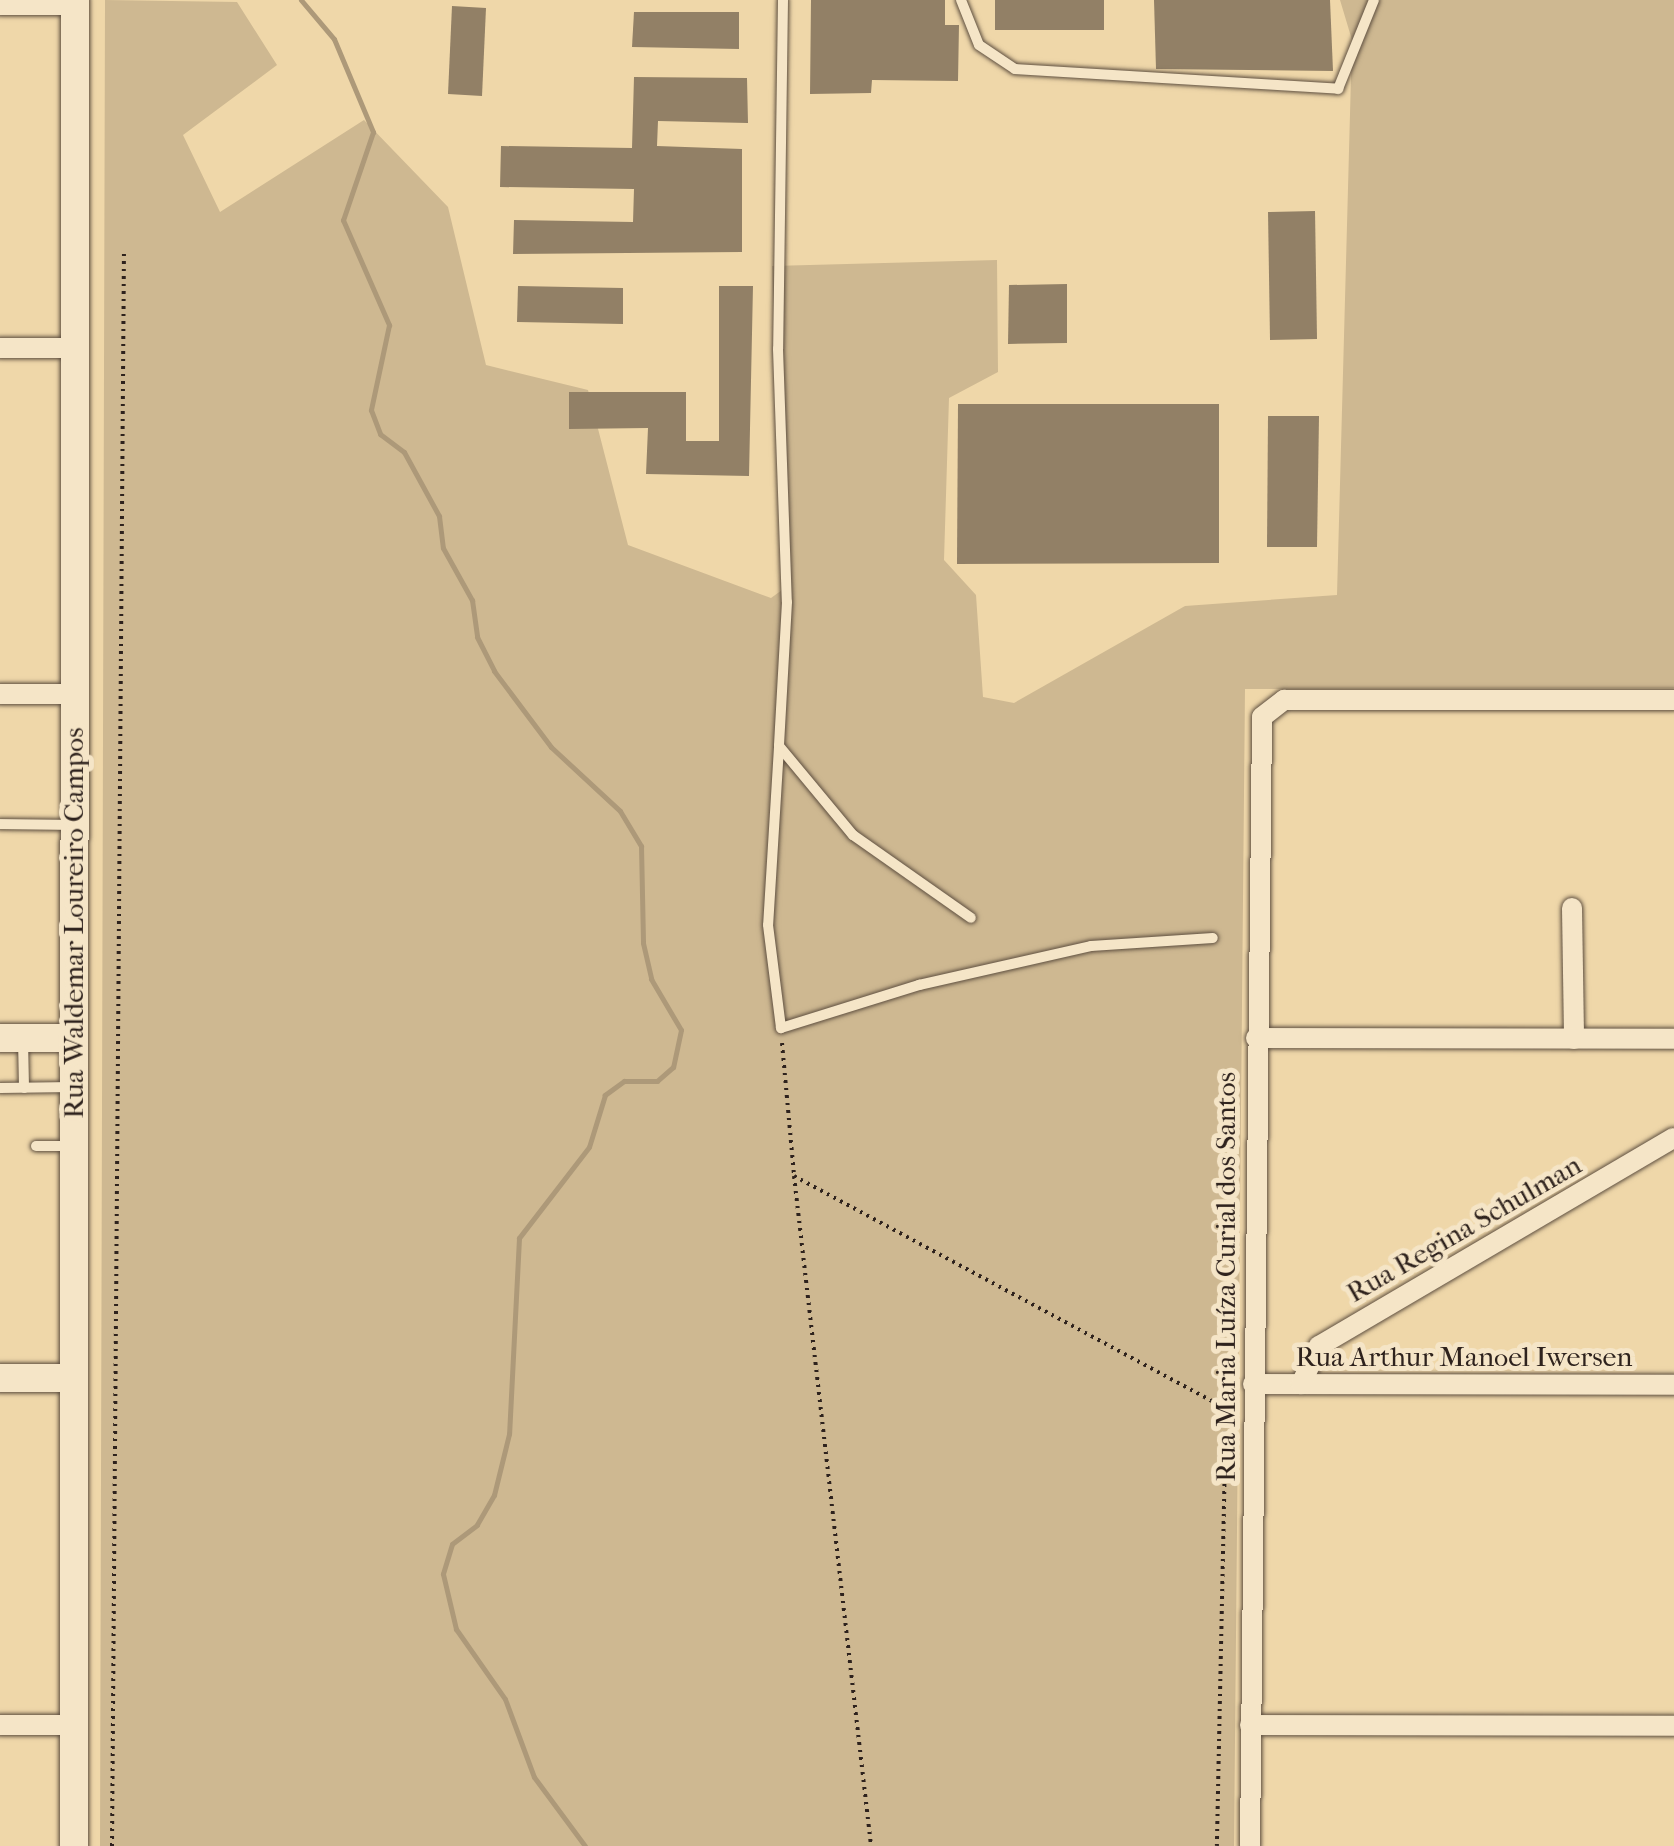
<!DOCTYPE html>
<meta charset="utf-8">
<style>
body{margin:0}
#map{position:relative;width:1674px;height:1846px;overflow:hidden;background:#efd7a9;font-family:"IM FELL French Canon",serif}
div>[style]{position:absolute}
.green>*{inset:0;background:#ceb891}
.stream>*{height:5px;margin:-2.5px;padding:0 2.5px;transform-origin:2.5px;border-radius:2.5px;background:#ad9979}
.building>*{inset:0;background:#928066}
.path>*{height:4px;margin-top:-2px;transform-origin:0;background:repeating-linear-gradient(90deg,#2e221d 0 2.5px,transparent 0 7.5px)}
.roads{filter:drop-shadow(0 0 2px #5e4f40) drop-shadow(0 0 2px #5e4f40)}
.service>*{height:10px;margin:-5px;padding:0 5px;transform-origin:5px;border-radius:5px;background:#f5e5c7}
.minor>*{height:20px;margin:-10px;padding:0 10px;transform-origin:10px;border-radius:10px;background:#f5e5c7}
.secondary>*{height:28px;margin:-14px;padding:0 14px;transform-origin:14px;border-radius:14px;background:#f5e5c7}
span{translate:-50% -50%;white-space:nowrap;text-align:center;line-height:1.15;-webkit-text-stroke:10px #f5e5c7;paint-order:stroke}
.street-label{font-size:28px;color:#2e221d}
</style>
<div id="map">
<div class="green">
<i style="clip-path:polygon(105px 0,237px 2px,277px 65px,183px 135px,220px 212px,364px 120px,448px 207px,486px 365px,588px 390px,628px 545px,771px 598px,782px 590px,772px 266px,997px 260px,998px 372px,949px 398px,944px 560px,976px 595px,983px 697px,1014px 703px,1185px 606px,1337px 595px,1352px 40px,1340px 0,1674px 0,1674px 688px,1245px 689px,1234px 1846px,100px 1846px)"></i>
</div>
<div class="stream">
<i style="left:301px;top:0;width:51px;rotate:49.8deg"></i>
<i style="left:334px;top:39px;width:101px;rotate:67.2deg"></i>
<i style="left:373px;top:132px;width:93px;rotate:108.8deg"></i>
<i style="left:343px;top:220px;width:115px;rotate:66.3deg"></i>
<i style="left:389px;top:325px;width:87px;rotate:102deg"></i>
<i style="left:371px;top:410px;width:26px;rotate:69deg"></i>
<i style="left:380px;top:434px;width:30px;rotate:37deg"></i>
<i style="left:404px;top:452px;width:73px;rotate:61.3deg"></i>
<i style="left:439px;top:516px;width:32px;rotate:83deg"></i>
<i style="left:443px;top:548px;width:60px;rotate:60.9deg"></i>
<i style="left:472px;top:600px;width:37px;rotate:82deg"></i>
<i style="left:477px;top:637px;width:38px;rotate:63deg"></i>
<i style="left:494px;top:671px;width:95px;rotate:53.1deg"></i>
<i style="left:551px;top:747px;width:94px;rotate:42.8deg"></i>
<i style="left:620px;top:811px;width:41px;rotate:59deg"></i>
<i style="left:641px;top:846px;width:97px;rotate:88.8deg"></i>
<i style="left:643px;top:943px;width:37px;rotate:77deg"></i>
<i style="left:651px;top:979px;width:59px;rotate:59.5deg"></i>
<i style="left:681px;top:1030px;width:38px;rotate:102deg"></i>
<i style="left:673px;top:1067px;width:21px;rotate:139deg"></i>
<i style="left:657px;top:1081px;width:33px;rotate:180deg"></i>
<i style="left:624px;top:1081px;width:24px;rotate:144deg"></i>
<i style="left:605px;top:1095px;width:54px;rotate:107.1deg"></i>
<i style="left:589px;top:1147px;width:115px;rotate:127.6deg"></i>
<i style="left:519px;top:1238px;width:196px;rotate:92.9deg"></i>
<i style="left:509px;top:1434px;width:63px;rotate:103.8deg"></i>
<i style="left:494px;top:1495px;width:34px;rotate:120deg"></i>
<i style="left:477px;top:1525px;width:31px;rotate:143deg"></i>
<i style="left:452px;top:1544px;width:31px;rotate:107deg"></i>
<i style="left:443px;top:1574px;width:57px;rotate:76.7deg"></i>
<i style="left:456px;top:1629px;width:85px;rotate:55deg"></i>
<i style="left:505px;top:1699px;width:83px;rotate:69.6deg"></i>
<i style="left:534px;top:1777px;width:86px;rotate:53.5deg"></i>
</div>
<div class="building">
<i style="clip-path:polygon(811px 0,945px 0,945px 25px,959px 25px,958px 81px,872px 80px,871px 93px,810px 94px)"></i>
<i style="clip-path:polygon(995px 0,1104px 0,1104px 30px,995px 30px)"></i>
<i style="clip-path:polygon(1154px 0,1330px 0,1333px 71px,1156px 69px)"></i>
<i style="clip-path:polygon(452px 6px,486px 8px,482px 96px,448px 94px)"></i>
<i style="clip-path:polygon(634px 12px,739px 12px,739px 49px,632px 47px)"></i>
<i style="clip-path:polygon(634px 77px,747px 78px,748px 123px,658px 121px,657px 146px,742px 149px,742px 252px,513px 254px,514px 220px,633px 222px,634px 189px,500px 187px,501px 146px,632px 148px)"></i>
<i style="clip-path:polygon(1315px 211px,1317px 339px,1270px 340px,1268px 212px)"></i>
<i style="clip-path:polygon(1067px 284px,1067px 343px,1008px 344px,1009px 285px)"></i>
<i style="clip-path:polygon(518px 286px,623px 288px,623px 324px,517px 322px)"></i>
<i style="clip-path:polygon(719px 286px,753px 286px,749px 476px,646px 474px,648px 428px,569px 429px,569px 392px,686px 392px,686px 441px,719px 441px)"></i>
<i style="clip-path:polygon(958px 404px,1219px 404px,1219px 563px,957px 564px)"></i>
<i style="clip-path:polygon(1268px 416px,1319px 416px,1317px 547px,1267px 547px)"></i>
</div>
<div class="path">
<i style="left:782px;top:1043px;width:134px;rotate:84.8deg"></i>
<i style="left:794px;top:1176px;width:491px;rotate:28.3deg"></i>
<i style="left:1226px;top:1409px;width:437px;rotate:91.2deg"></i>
<i style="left:794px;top:1176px;width:674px;rotate:83.44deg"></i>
<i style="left:112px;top:1846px;width:1592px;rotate:-89.57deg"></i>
</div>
<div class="roads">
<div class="service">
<i style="left:783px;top:0;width:349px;rotate:90.8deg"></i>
<i style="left:778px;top:349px;width:253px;rotate:88deg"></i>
<i style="left:787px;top:602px;width:144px;rotate:93.2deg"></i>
<i style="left:779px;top:746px;width:116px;rotate:50.3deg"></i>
<i style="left:853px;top:835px;width:144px;rotate:35.1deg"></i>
<i style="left:961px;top:0;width:48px;rotate:68.2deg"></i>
<i style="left:979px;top:45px;width:43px;rotate:33.7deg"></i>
<i style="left:1015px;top:69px;width:324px;rotate:3.5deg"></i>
<i style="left:1338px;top:89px;width:96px;rotate:-68deg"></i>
<i style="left:779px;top:747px;width:178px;rotate:93.5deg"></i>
<i style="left:768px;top:925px;width:104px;rotate:82.8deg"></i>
<i style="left:781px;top:1028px;width:145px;rotate:-17.3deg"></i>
<i style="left:919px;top:985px;width:176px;rotate:-12.8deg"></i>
<i style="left:1091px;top:946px;width:122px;rotate:-3.8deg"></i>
<i style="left:0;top:824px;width:73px;rotate:0.8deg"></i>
<i style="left:23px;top:1039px;width:49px;rotate:88.8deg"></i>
<i style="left:0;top:1088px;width:73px;rotate:-0.8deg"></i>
<i style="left:36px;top:1146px;width:37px"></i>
</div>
<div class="minor">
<i style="left:0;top:5px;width:75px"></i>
<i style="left:0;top:348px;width:74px"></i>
<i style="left:0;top:694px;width:74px"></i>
<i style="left:1572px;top:908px;width:131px;rotate:89.1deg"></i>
<i style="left:1256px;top:1038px;width:418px;rotate:0.1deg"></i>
<i style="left:1253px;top:1384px;width:421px;rotate:0.1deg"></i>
<i style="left:1301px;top:1384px;width:42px;rotate:-64.7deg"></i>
<i style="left:1319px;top:1346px;width:411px;rotate:-30.4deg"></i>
<i style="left:0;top:1725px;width:74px"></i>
<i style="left:1250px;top:1725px;width:424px;rotate:0.1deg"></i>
<i style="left:1250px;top:1846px;width:1129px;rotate:-89.39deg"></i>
<i style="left:1262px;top:717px;width:28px;rotate:-38deg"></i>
<i style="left:1284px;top:700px;width:390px"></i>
</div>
<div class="secondary">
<i style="left:0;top:1038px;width:74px"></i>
<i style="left:0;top:1378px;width:74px"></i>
<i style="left:74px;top:1846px;width:1846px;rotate:-89.97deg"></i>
</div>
</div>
<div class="street-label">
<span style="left:74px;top:923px;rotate:-90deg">Rua Waldemar Loureiro Campos</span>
<span style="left:1464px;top:1229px;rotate:-30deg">Rua Regina Schulman</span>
<span style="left:1226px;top:1277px;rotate:-90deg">Rua Maria Luíza Curial dos Santos</span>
<span style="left:1464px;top:1357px">Rua Arthur Manoel Iwersen</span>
</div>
</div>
